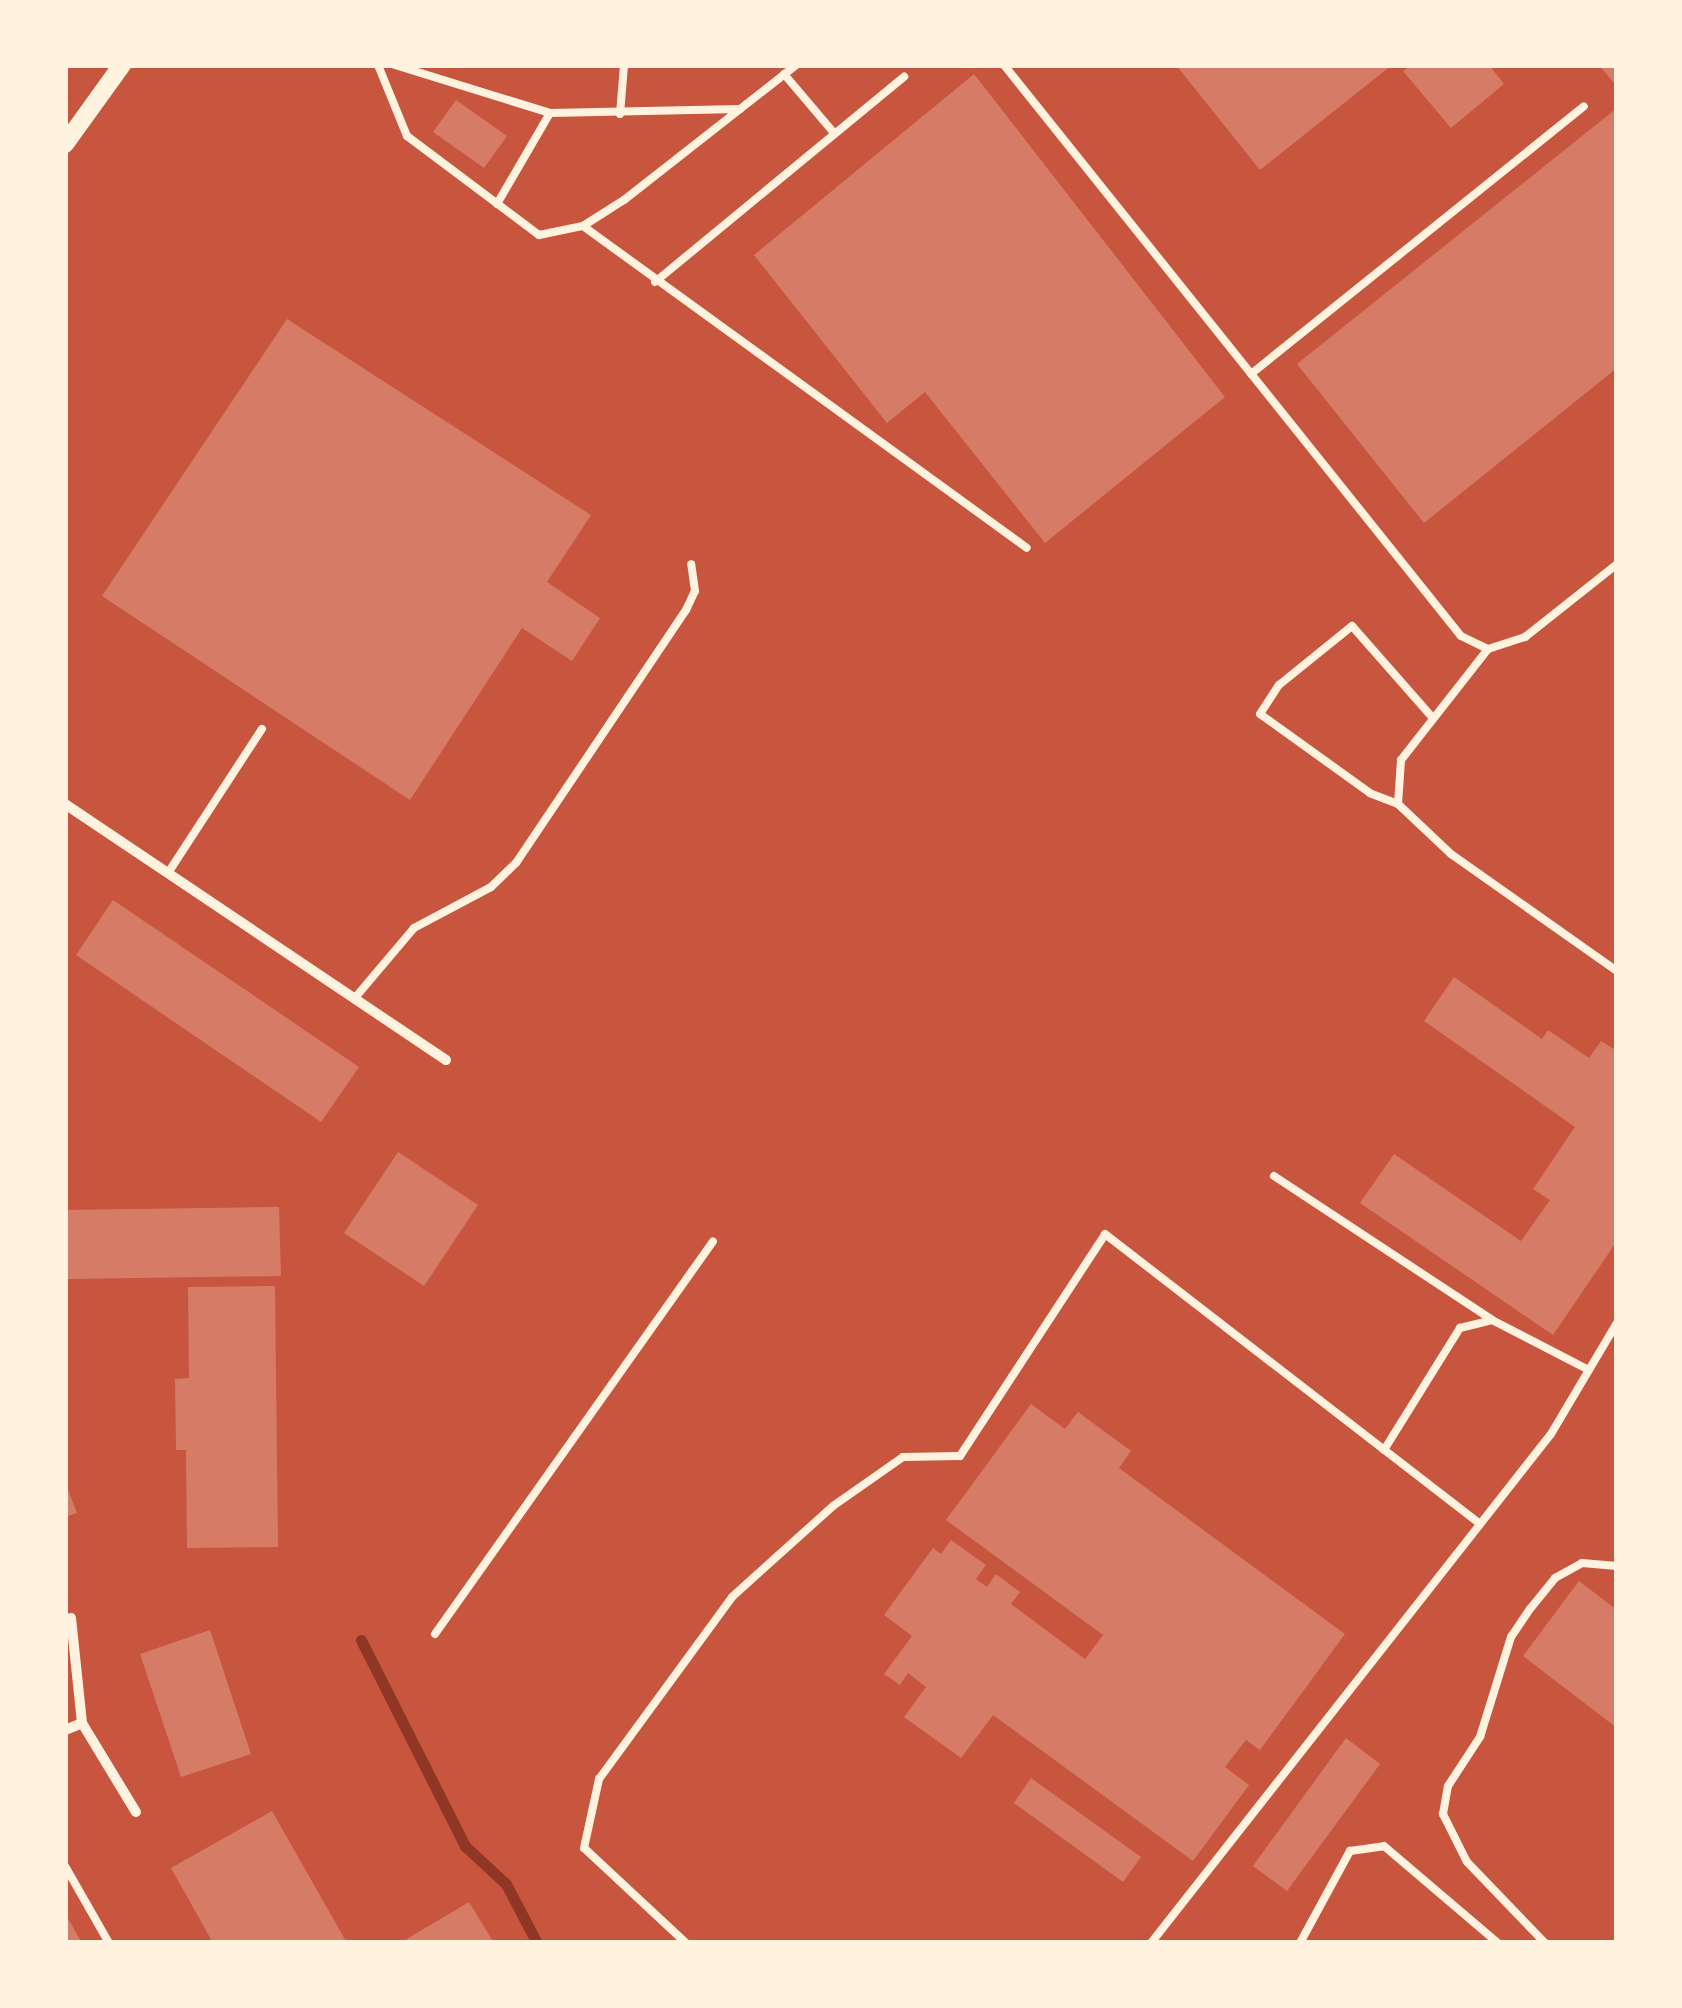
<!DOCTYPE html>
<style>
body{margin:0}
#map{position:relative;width:1682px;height:2008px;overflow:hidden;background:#c8553d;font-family:"DejaVu Sans",sans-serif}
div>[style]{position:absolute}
.stream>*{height:11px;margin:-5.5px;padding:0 5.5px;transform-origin:5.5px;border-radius:5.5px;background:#8f3625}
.building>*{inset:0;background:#d67c66}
.service>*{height:8px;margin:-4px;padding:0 4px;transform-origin:4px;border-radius:4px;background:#fff3e0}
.minor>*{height:10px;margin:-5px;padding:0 5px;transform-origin:5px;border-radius:5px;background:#fff3e0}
.tertiary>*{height:18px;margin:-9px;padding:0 9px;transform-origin:9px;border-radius:9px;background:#fff3e0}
span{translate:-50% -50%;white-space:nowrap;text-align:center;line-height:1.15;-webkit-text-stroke:10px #fff3e0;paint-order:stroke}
.frame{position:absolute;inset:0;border:68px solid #fff3e0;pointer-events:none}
</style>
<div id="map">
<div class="stream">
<i style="left:361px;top:1640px;width:231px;rotate:63.2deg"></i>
<i style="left:465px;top:1846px;width:56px;rotate:42.8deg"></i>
<i style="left:506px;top:1884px;width:67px;rotate:62.3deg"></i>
</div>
<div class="building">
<i style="clip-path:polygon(1176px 65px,1392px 65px,1260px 170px)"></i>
<i style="clip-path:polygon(1411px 65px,1489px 65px,1504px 84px,1451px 128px,1403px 71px)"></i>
<i style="clip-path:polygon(1599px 65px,1617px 65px,1617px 87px)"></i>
<i style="clip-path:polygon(974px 74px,1225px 397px,1045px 543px,925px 392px,887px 423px,754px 255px)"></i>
<i style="clip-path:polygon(456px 100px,507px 136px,484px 168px,433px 132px)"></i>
<i style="clip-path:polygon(1617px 108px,1617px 368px,1424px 523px,1297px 364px)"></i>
<i style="clip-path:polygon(287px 319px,591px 515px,547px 582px,600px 618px,572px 661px,522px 628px,410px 800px,102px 596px)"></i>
<i style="clip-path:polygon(113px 900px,359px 1067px,321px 1122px,76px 955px)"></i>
<i style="clip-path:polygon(1454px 977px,1542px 1039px,1548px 1030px,1589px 1058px,1601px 1041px,1617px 1051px,1617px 1241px,1553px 1335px,1360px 1203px,1394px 1154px,1521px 1241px,1550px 1200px,1533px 1189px,1575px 1127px,1424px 1021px)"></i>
<i style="clip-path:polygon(398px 1152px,478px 1205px,424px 1286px,344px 1233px)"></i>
<i style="clip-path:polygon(279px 1207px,281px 1276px,65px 1279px,65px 1210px)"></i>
<i style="clip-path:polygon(275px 1286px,278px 1547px,187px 1548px,186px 1450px,176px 1450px,175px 1379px,189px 1378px,188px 1287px)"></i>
<i style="clip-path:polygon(1031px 1404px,1065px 1429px,1078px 1412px,1131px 1451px,1119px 1468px,1345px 1634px,1260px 1750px,1246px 1740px,1225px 1767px,1249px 1785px,1193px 1861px,993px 1715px,961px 1758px,904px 1717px,926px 1687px,908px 1673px,900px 1685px,884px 1674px,912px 1636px,884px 1615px,933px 1548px,941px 1554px,951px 1540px,986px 1565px,976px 1579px,987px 1587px,996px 1574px,1020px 1592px,1011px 1604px,1085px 1659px,1103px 1635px,946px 1520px)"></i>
<i style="clip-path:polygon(65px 1482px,77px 1513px,65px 1517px)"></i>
<i style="clip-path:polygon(1579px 1581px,1617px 1610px,1617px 1728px,1523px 1656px)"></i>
<i style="clip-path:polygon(210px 1630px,251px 1754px,181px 1777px,140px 1654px)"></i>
<i style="clip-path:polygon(1346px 1738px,1380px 1764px,1287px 1891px,1253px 1866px)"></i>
<i style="clip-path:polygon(1031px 1778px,1141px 1857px,1123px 1882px,1014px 1803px)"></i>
<i style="clip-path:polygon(272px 1811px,347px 1943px,213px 1943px,171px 1868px)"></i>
<i style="clip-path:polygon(469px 1902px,494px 1943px,400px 1943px)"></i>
<i style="clip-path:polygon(65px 1913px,82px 1943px,65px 1943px)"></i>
</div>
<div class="service">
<i style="left:378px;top:65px;width:77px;rotate:67.8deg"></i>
<i style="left:407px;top:136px;width:165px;rotate:36.9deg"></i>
<i style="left:539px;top:235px;width:45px;rotate:-11.6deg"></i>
<i style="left:583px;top:226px;width:49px;rotate:-32.4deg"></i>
<i style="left:624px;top:200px;width:219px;rotate:-38.1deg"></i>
<i style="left:395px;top:65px;width:162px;rotate:17.2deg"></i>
<i style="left:550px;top:113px;width:190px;rotate:-1.2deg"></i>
<i style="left:1004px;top:65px;width:731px;rotate:51.33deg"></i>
<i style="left:1461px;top:636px;width:30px;rotate:26deg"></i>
<i style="left:1488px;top:649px;width:39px;rotate:-18deg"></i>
<i style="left:1525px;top:637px;width:117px;rotate:-38.4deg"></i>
<i style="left:784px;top:74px;width:77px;rotate:49.7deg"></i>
<i style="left:620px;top:114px;width:49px;rotate:-85.3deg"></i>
<i style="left:497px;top:204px;width:105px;rotate:-59.8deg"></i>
<i style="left:583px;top:226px;width:548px;rotate:35.95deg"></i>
<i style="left:655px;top:282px;width:323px;rotate:-39.5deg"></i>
<i style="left:1251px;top:374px;width:427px;rotate:-38.8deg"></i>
<i style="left:1488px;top:649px;width:141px;rotate:128.1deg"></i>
<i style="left:1401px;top:760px;width:44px;rotate:93.9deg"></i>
<i style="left:1398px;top:804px;width:73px;rotate:43.3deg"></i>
<i style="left:1451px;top:854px;width:203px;rotate:35.2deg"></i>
<i style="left:1398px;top:804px;width:30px;rotate:-159deg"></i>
<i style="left:1370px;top:793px;width:135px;rotate:-144.3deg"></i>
<i style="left:1260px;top:714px;width:35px;rotate:-57deg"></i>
<i style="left:1279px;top:685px;width:94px;rotate:-38.9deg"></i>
<i style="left:1352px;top:626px;width:121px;rotate:48.7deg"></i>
<i style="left:168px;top:873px;width:172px;rotate:-56.9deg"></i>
<i style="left:354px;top:999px;width:93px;rotate:-49.8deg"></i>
<i style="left:414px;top:928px;width:87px;rotate:-28deg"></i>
<i style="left:491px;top:887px;width:35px;rotate:-44deg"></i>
<i style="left:516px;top:863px;width:305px;rotate:-56.1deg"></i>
<i style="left:686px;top:610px;width:21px;rotate:-65deg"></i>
<i style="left:695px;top:591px;width:27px;rotate:-98deg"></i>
<i style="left:1274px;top:1176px;width:261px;rotate:33.4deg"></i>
<i style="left:1384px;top:1450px;width:144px;rotate:-58.1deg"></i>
<i style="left:1460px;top:1328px;width:33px;rotate:-14deg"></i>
<i style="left:1492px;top:1320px;width:109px;rotate:27.3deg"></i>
<i style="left:435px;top:1634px;width:481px;rotate:-54.7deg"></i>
<i style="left:65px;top:1866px;width:89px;rotate:60.3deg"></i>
<i style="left:686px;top:1943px;width:139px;rotate:-137deg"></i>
<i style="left:584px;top:1848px;width:71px;rotate:-77.7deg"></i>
<i style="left:599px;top:1779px;width:225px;rotate:-53.8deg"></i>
<i style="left:732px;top:1597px;width:136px;rotate:-42deg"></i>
<i style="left:833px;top:1506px;width:85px;rotate:-35deg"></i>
<i style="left:903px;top:1457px;width:57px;rotate:-1deg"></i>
<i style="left:960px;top:1456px;width:265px;rotate:-56.8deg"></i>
<i style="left:1105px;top:1234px;width:474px;rotate:37.7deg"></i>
<i style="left:1151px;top:1943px;width:647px;rotate:-51.84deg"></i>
<i style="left:1551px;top:1434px;width:129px;rotate:-59.3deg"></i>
<i style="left:1300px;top:1943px;width:105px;rotate:-61.5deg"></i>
<i style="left:1350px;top:1851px;width:34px;rotate:-8deg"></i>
<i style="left:1384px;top:1846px;width:150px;rotate:40.4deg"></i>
<i style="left:1545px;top:1943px;width:112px;rotate:-133.9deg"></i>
<i style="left:1467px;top:1862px;width:54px;rotate:-116.6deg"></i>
<i style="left:1443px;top:1814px;width:28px;rotate:-80deg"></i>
<i style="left:1448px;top:1786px;width:59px;rotate:-56.9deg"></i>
<i style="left:1480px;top:1737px;width:105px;rotate:-72.8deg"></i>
<i style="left:1511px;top:1637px;width:34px;rotate:-56deg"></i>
<i style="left:1530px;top:1609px;width:40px;rotate:-51deg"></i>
<i style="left:1555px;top:1578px;width:31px;rotate:-29deg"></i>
<i style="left:1582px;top:1563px;width:35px;rotate:5deg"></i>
</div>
<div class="minor">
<i style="left:65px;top:804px;width:459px;rotate:33.9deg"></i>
<i style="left:71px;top:1618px;width:106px;rotate:84deg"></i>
<i style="left:82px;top:1723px;width:104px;rotate:58.8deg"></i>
<i style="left:65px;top:1730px;width:18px;rotate:-22deg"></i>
</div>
<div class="tertiary">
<i style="left:65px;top:144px;width:97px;rotate:-54.2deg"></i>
</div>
<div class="frame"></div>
</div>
